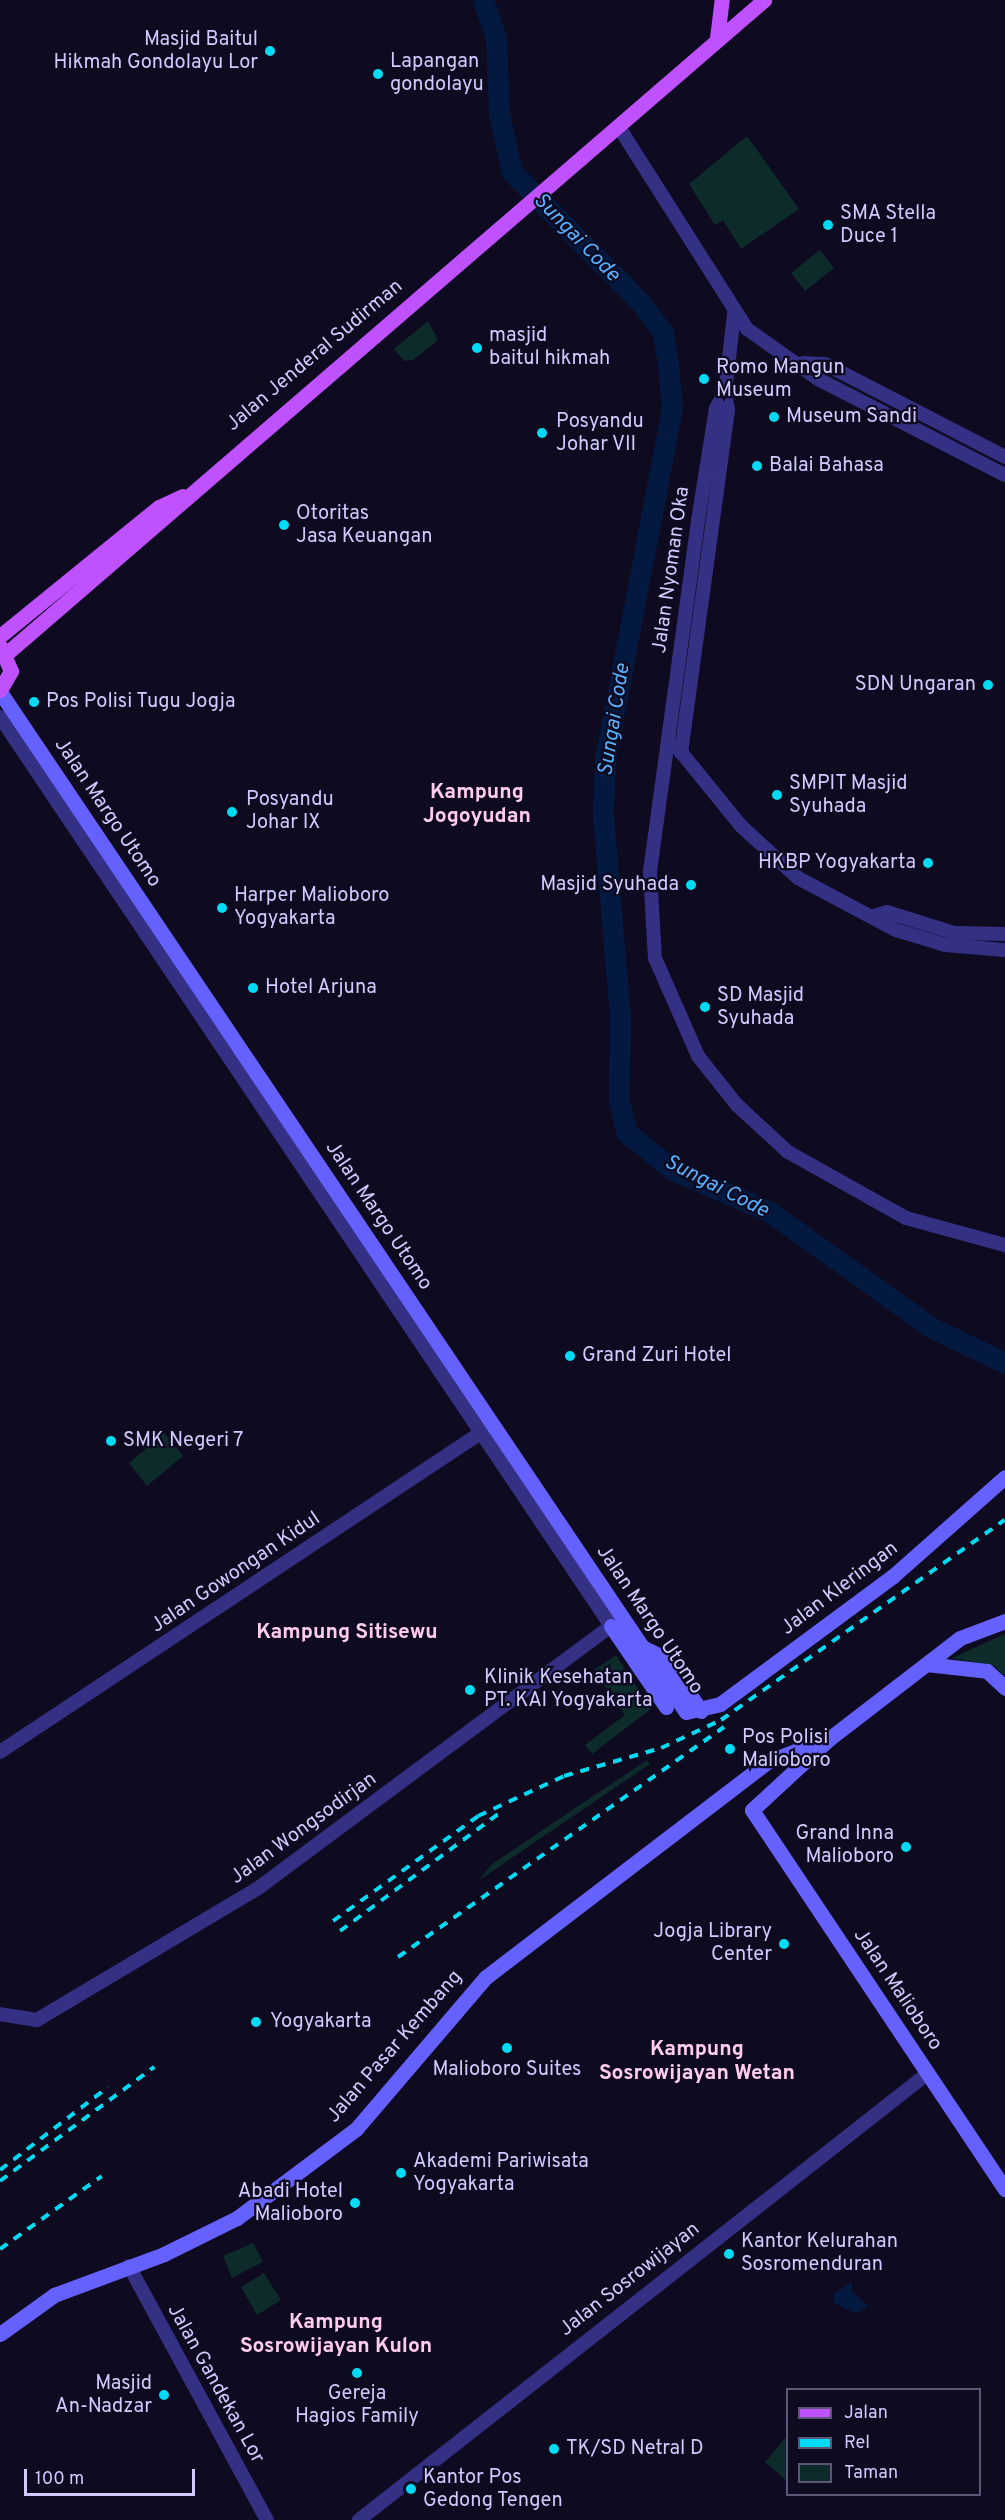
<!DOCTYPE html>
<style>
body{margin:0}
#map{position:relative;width:1005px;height:2520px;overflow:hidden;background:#0e0a20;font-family:Overpass,sans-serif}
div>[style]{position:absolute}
.green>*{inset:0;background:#0d2b2a}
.water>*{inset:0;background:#041940}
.river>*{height:21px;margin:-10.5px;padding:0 10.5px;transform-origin:10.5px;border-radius:10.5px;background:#041940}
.tertiary>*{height:14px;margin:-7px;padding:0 7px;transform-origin:7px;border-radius:7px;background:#343084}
.secondary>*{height:15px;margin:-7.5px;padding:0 7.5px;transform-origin:7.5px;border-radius:7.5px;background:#6561ff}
.primary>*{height:15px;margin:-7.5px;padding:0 7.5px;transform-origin:7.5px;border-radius:7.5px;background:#bf51ff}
.rail>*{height:4px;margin-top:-2px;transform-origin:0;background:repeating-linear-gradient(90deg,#00dbf5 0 9px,transparent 0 17px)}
.dots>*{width:16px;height:16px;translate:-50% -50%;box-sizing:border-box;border:3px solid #0e0a20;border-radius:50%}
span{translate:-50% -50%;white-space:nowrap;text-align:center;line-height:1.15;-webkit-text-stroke:4.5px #0e0a20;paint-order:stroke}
.poi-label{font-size:20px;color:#d0caff}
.right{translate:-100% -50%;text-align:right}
.left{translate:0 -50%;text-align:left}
.street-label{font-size:20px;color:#d0caff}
.water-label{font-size:21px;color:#58b1ff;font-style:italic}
.neighbourhood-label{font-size:21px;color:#ffccec;font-weight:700}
.legend{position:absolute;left:786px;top:2388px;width:195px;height:108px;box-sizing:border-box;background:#0e0a20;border:2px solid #5c5779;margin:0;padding:8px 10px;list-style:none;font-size:18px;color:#d0caff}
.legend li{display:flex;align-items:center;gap:12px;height:30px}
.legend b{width:30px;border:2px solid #5c5779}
.scale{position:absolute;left:24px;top:2469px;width:171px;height:27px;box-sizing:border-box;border:3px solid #d0caff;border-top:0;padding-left:8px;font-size:18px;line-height:21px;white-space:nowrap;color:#d0caff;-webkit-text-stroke:4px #0e0a20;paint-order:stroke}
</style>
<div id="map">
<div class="green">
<i style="clip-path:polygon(747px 136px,799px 209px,741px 249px,723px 220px,715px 225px,689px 184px)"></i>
<i style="clip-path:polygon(820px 250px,834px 268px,805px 291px,791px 273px)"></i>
<i style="clip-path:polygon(428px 321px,438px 340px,413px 360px,404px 361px,394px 349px)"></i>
<i style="clip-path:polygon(164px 1433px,183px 1456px,147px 1486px,129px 1463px)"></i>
<i style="clip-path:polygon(1005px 1634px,1005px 1676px,994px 1666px,952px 1658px)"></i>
<i style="clip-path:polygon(616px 1655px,651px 1709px,592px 1754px,585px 1745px,625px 1715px,594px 1670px)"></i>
<i style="clip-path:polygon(647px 1760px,650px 1764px,478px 1881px,492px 1864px)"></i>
<i style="clip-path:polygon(253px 2243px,263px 2262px,232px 2278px,223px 2256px)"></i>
<i style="clip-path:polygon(264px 2273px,281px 2300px,257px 2315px,241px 2287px)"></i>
<i style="clip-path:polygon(787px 2436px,787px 2481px,765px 2462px)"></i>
</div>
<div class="water">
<i style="clip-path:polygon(852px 2281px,852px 2291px,868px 2306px,857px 2314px,834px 2303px,834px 2294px)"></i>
</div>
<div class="river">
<i style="left:483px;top:0;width:39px;rotate:71deg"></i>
<i style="left:496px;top:37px;width:77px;rotate:87.8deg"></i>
<i style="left:499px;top:114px;width:59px;rotate:77.4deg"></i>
<i style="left:512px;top:172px;width:182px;rotate:45.4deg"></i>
<i style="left:640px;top:302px;width:39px;rotate:53deg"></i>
<i style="left:663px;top:333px;width:31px;rotate:81deg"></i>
<i style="left:668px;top:364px;width:44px;rotate:84.8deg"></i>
<i style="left:672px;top:408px;width:357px;rotate:100.8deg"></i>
<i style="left:605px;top:759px;width:55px;rotate:92.1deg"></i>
<i style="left:603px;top:814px;width:204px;rotate:85.2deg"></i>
<i style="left:620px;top:1017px;width:84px;rotate:90.7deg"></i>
<i style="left:619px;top:1101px;width:32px;rotate:77deg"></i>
<i style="left:626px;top:1132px;width:60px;rotate:39deg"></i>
<i style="left:673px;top:1170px;width:106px;rotate:23.4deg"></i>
<i style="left:770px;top:1212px;width:199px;rotate:35.6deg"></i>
<i style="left:932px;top:1328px;width:81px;rotate:25.6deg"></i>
</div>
<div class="tertiary">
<i style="left:622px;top:132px;width:233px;rotate:57.6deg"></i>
<i style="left:747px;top:329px;width:87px;rotate:35.2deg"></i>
<i style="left:818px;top:379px;width:210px;rotate:27.2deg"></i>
<i style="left:803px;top:363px;width:22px;rotate:3deg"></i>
<i style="left:825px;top:364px;width:203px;rotate:27.3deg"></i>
<i style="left:725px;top:393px;width:17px;rotate:121deg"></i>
<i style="left:716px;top:408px;width:114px;rotate:99.1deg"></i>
<i style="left:698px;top:521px;width:354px;rotate:97.8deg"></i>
<i style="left:650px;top:872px;width:86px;rotate:86.7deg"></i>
<i style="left:655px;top:958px;width:107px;rotate:66.3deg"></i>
<i style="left:698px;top:1056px;width:63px;rotate:51.5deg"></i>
<i style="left:737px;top:1105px;width:69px;rotate:42.7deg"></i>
<i style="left:788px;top:1152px;width:135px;rotate:29.2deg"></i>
<i style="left:906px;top:1218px;width:103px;rotate:15.3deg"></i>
<i style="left:0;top:717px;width:1095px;rotate:56.09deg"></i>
<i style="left:611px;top:1626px;width:437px;rotate:143.4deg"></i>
<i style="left:260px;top:1887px;width:260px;rotate:149.2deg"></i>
<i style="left:37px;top:2020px;width:37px;rotate:-171deg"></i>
<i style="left:676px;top:746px;width:103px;rotate:50.9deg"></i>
<i style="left:741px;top:826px;width:77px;rotate:42.4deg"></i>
<i style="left:798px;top:878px;width:111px;rotate:28deg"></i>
<i style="left:896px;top:930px;width:51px;rotate:17deg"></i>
<i style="left:945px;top:945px;width:60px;rotate:4.8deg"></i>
<i style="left:681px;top:753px;width:346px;rotate:-82.2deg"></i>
<i style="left:728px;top:410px;width:17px;rotate:-100deg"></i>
<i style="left:725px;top:393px;width:80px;rotate:-83.5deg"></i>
<i style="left:877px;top:915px;width:10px;rotate:-17deg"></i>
<i style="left:887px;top:912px;width:70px;rotate:17.4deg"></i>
<i style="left:954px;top:933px;width:51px;rotate:1.1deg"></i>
<i style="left:0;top:1752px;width:586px;rotate:-33.58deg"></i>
<i style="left:129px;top:2266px;width:289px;rotate:61.5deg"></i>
<i style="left:359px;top:2520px;width:722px;rotate:-38.14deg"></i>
</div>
<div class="secondary">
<i style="left:0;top:692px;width:1229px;rotate:56.08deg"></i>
<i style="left:686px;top:1712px;width:35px;rotate:-13deg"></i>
<i style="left:720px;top:1704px;width:215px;rotate:-36.5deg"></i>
<i style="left:893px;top:1576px;width:149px;rotate:-41.5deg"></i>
<i style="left:1005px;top:1621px;width:48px;rotate:159.3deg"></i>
<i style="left:960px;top:1638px;width:164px;rotate:142.4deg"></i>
<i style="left:830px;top:1738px;width:106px;rotate:137.3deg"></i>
<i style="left:752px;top:1810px;width:456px;rotate:56.3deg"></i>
<i style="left:611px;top:1626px;width:98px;rotate:55.8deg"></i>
<i style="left:642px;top:1647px;width:25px;rotate:26deg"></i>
<i style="left:665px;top:1658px;width:64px;rotate:55.8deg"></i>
<i style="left:926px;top:1664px;width:61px;rotate:6.5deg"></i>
<i style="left:987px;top:1671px;width:25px;rotate:43deg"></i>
<i style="left:0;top:2334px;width:67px;rotate:-35.8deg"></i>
<i style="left:54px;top:2295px;width:117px;rotate:-20.4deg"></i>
<i style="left:164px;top:2254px;width:81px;rotate:-26.3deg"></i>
<i style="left:237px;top:2218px;width:149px;rotate:-36.8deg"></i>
<i style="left:356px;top:2129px;width:200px;rotate:-49.5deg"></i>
<i style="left:486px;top:1977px;width:356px;rotate:-37.4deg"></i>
<i style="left:769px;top:1761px;width:65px;rotate:-20.7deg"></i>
</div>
<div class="primary">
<i style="left:717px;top:38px;width:38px;rotate:-83deg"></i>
<i style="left:0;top:636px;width:205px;rotate:-39.1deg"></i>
<i style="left:159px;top:507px;width:26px;rotate:-25deg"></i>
<i style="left:7px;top:653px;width:1000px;rotate:-40.78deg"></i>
<i style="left:0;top:690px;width:22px;rotate:-60deg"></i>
<i style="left:11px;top:671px;width:27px;rotate:-114deg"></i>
</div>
<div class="rail">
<i style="left:333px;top:1921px;width:179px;rotate:-35.9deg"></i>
<i style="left:478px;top:1816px;width:95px;rotate:-24.9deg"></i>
<i style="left:564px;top:1776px;width:101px;rotate:-16.1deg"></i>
<i style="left:661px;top:1748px;width:66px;rotate:-25deg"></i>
<i style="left:721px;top:1720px;width:347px;rotate:-35.2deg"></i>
<i style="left:340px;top:1931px;width:197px;rotate:-36.5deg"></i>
<i style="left:398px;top:1957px;width:399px;rotate:-35.2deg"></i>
<i style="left:0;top:2170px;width:136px;rotate:-37.5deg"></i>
<i style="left:0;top:2181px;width:192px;rotate:-36.5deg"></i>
<i style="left:0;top:2249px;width:125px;rotate:-35.6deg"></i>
</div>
<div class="dots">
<i style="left:270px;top:51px;background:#00dbf5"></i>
<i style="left:378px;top:74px;background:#00dbf5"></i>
<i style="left:828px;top:225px;background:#00dbf5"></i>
<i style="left:477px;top:348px;background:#00dbf5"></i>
<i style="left:704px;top:379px;background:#00dbf5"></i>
<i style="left:774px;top:417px;background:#00dbf5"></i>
<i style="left:542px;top:433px;background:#00dbf5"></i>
<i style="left:757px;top:466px;background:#00dbf5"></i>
<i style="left:284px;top:525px;background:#00dbf5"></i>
<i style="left:988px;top:685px;background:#00dbf5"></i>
<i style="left:34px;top:702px;background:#00dbf5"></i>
<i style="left:777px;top:795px;background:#00dbf5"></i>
<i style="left:232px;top:812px;background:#00dbf5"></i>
<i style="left:928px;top:863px;background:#00dbf5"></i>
<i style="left:691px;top:885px;background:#00dbf5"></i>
<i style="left:222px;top:908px;background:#00dbf5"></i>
<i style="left:253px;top:988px;background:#00dbf5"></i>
<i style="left:705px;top:1007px;background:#00dbf5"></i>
<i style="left:570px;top:1356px;background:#00dbf5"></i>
<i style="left:111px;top:1441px;background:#00dbf5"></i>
<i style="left:470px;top:1690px;background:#00dbf5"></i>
<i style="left:730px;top:1749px;background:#00dbf5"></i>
<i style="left:906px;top:1847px;background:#00dbf5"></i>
<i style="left:784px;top:1944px;background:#00dbf5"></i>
<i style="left:256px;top:2022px;background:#00dbf5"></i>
<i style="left:507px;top:2048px;background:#00dbf5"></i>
<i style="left:401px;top:2173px;background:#00dbf5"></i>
<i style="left:355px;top:2203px;background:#00dbf5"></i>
<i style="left:729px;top:2254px;background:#00dbf5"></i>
<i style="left:357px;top:2373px;background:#00dbf5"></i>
<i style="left:164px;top:2395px;background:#00dbf5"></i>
<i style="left:554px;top:2449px;background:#00dbf5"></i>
<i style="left:411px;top:2489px;background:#00dbf5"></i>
</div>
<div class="poi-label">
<span class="right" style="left:258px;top:52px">Masjid Baitul<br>Hikmah Gondolayu Lor</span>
<span class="left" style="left:390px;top:74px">Lapangan<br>gondolayu</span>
<span class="left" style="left:840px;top:226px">SMA Stella<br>Duce 1</span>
<span class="left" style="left:489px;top:348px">masjid<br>baitul hikmah</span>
<span class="left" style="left:716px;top:380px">Romo Mangun<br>Museum</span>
<span class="left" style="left:786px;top:417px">Museum Sandi</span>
<span class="left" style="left:556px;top:434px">Posyandu<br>Johar VII</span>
<span class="left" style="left:769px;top:466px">Balai Bahasa</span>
<span class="left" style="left:296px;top:526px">Otoritas<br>Jasa Keuangan</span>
<span class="right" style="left:976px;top:685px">SDN Ungaran</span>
<span class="left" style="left:46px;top:702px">Pos Polisi Tugu Jogja</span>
<span class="left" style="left:789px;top:796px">SMPIT Masjid<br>Syuhada</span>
<span class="left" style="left:246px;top:812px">Posyandu<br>Johar IX</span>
<span class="right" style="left:916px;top:863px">HKBP Yogyakarta</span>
<span class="right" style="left:679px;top:885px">Masjid Syuhada</span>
<span class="left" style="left:234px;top:908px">Harper Malioboro<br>Yogyakarta</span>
<span class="left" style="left:265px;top:988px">Hotel Arjuna</span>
<span class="left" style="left:717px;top:1008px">SD Masjid<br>Syuhada</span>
<span class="left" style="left:582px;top:1356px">Grand Zuri Hotel</span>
<span class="left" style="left:123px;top:1441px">SMK Negeri 7</span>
<span class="left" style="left:484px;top:1690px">Klinik Kesehatan<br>PT. KAI Yogyakarta</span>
<span class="left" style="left:742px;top:1750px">Pos Polisi<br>Malioboro</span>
<span class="right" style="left:894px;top:1846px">Grand Inna<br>Malioboro</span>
<span class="right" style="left:772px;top:1944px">Jogja Library<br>Center</span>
<span class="left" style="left:270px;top:2022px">Yogyakarta</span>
<span style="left:507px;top:2070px">Malioboro Suites</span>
<span class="left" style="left:413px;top:2174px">Akademi Pariwisata<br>Yogyakarta</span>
<span class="right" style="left:343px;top:2204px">Abadi Hotel<br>Malioboro</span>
<span class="left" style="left:741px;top:2254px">Kantor Kelurahan<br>Sosromenduran</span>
<span class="right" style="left:152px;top:2396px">Masjid<br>An-Nadzar</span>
<span style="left:357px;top:2406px">Gereja<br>Hagios Family</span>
<span class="left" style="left:566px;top:2449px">TK/SD Netral D</span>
<span class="left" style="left:423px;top:2490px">Kantor Pos<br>Gedong Tengen</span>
</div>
<div class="street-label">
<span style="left:315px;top:356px;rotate:-40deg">Jalan Jenderal Sudirman</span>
<span style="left:672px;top:570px;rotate:-82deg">Jalan Nyoman Oka</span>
<span style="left:107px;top:813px;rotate:56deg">Jalan Margo Utomo</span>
<span style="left:378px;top:1216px;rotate:56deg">Jalan Margo Utomo</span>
<span style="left:236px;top:1573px;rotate:-34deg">Jalan Gowongan Kidul</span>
<span style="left:840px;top:1589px;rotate:-37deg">Jalan Kleringan</span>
<span style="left:649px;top:1620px;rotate:56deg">Jalan Margo Utomo</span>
<span style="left:304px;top:1829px;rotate:-36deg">Jalan Wongsodirjan</span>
<span style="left:897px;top:1990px;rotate:56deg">Jalan Malioboro</span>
<span style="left:395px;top:2047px;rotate:-49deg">Jalan Pasar Kembang</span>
<span style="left:630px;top:2280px;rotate:-38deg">Jalan Sosrowijayan</span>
<span style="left:215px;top:2384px;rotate:61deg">Jalan Gandekan Lor</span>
</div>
<div class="water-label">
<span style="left:576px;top:238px;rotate:46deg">Sungai Code</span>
<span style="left:615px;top:720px;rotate:-81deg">Sungai Code</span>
<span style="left:716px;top:1187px;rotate:27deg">Sungai Code</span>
</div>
<div class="neighbourhood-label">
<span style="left:477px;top:805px">Kampung<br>Jogoyudan</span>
<span style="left:347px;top:1633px">Kampung Sitisewu</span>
<span style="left:697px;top:2062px">Kampung<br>Sosrowijayan Wetan</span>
<span style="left:336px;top:2335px">Kampung<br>Sosrowijayan Kulon</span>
</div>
<ul class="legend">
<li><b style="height:8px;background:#bf51ff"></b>Jalan</li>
<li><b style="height:8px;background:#00dbf5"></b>Rel</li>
<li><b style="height:16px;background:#0d2b2a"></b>Taman</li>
</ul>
<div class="scale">100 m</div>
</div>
